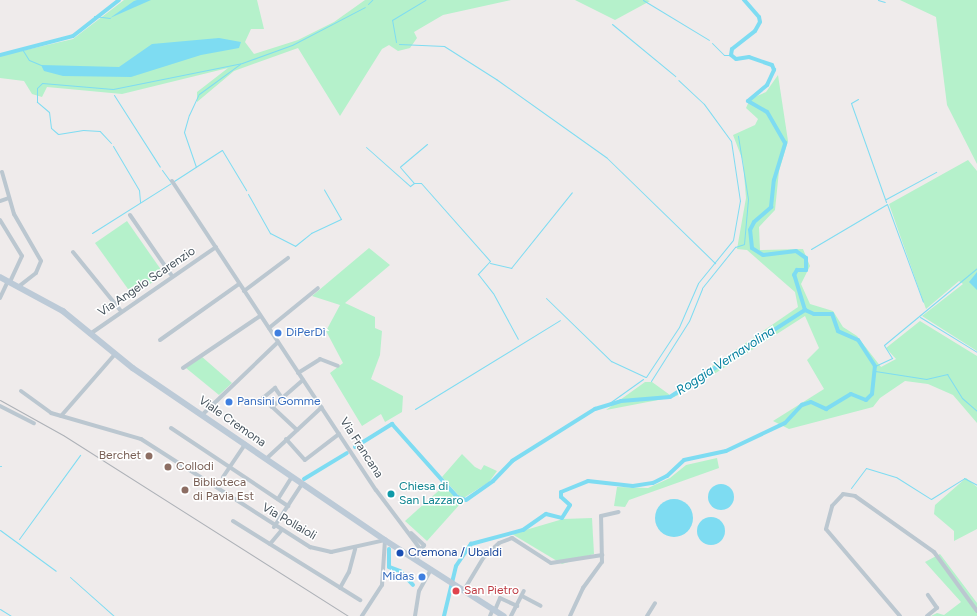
<!DOCTYPE html>
<meta charset="utf-8">
<style>
body{margin:0}
#map{position:relative;width:977px;height:616px;overflow:hidden;background:#efebeb;font-family:Figtree,sans-serif}
div>[style]{position:absolute}
.green>*{inset:0;background:#b5f1cb}
.water>*{inset:0;background:#7edcf2}
.round{border-radius:50%}
.stream>*{height:1px;margin:-0.5px;padding:0 0.5px;transform-origin:0.5px;border-radius:0.5px;background:#7edcf2}
.canal>*{height:4px;margin:-2px;padding:0 2px;transform-origin:2px;border-radius:2px;background:#7edcf2}
.minor>*{height:4px;margin:-2px;padding:0 2px;transform-origin:2px;border-radius:2px;background:#bbc7d0}
.secondary>*{height:5.5px;margin:-2.75px;padding:0 2.75px;transform-origin:2.75px;border-radius:2.75px;background:#bccad7}
.rail>*{height:1px;margin:-0.5px;padding:0 0.5px;transform-origin:0.5px;border-radius:0.5px;background:#adb1b7}
.dots>*{width:11px;height:11px;translate:-50% -50%;box-sizing:border-box;border:2px solid #fff;border-radius:50%}
span{translate:-50% -50%;white-space:nowrap;text-align:center;line-height:1.15;-webkit-text-stroke:3px #fff;paint-order:stroke}
.street-label{font-size:12px;color:#43505a}
.shop-label{font-size:12px;color:#366cbe}
.left{translate:0 -50%;text-align:left}
.right{translate:-100% -50%;text-align:right}
.education-label{font-size:12px;color:#785e54}
.culture-label{font-size:12px;color:#0d838f}
.transit-label{font-size:12px;color:#164399}
.health-label{font-size:12px;color:#be3a42}
.water-label{font-size:13px;color:#04819f;font-style:italic}
</style>
<div id="map">
<div class="green">
<i style="clip-path:polygon(124px 0,257px 0,264px 29px,251px 29px,245px 42px,254px 54px,298px 40px,334px 22px,365px 0,511px 0,443px 15px,414px 32px,417px 38px,410px 48px,398px 51px,389px 45px,382px 49px,340px 116px,298px 48px,234px 71px,197px 102px,197px 92px,228px 68px,122px 94px,47px 87px,42px 97px,32px 94px,24px 81px,0 78px,0 56px,73px 39px)"></i>
<i style="clip-path:polygon(575px 0,647px 0,650px 1px,615px 20px)"></i>
<i style="clip-path:polygon(900px 0,977px 0,977px 164px,947px 105px,936px 17px)"></i>
<i style="clip-path:polygon(778px 75px,788px 141px,779px 171px,775px 210px,759px 227px,760px 250px,803px 249px,810px 266px,801px 284px,810px 304px,833px 311px,843px 327px,857px 336px,881px 367px,896px 359px,886px 348px,920px 321px,977px 356px,977px 423px,953px 395px,928px 384px,905px 381px,880px 398px,873px 407px,789px 429px,773px 421px,824px 389px,807px 360px,819px 348px,805px 316px,689px 390px,674px 397px,606px 410px,645px 382px,652px 382px,670px 395px,798px 307px,795px 292px,747px 250px,737px 249px,746px 198px,743px 161px,733px 135px,755px 125px,758px 119px,746px 108px,750px 99px,766px 92px)"></i>
<i style="clip-path:polygon(968px 160px,977px 171px,977px 351px,922px 316px,963px 284px,959px 281px,926px 309px,889px 204px)"></i>
<i style="clip-path:polygon(127px 221px,164px 274px,133px 296px,95px 243px)"></i>
<i style="clip-path:polygon(369px 248px,390px 265px,345px 303px,375px 317px,375px 328px,382px 331px,380px 355px,371px 379px,403px 396px,402px 412px,385px 422px,381px 414px,362px 426px,330px 373px,343px 363px,326px 331px,340px 305px,312px 296px)"></i>
<i style="clip-path:polygon(201px 356px,232px 383px,219px 395px,186px 368px)"></i>
<i style="clip-path:polygon(462px 454px,475px 467px,481px 470px,484px 465px,497px 471px,489px 482px,462px 499px,442px 477px)"></i>
<i style="clip-path:polygon(717px 458px,719px 468px,629px 500px,625px 507px,614px 506px,617px 487px,648px 488px,670px 478px,686px 465px)"></i>
<i style="clip-path:polygon(966px 478px,977px 487px,977px 529px,954px 541px,954px 531px,934px 514px,935px 505px)"></i>
<i style="clip-path:polygon(445px 485px,461px 503px,427px 541px,405px 521px)"></i>
<i style="clip-path:polygon(592px 518px,594px 554px,562px 564px,512px 534px,563px 519px)"></i>
<i style="clip-path:polygon(940px 554px,977px 603px,977px 616px,931px 616px,937px 613px,944px 615px,961px 602px,925px 562px)"></i>
</div>
<div class="water">
<i style="clip-path:polygon(137px 0,151px 0,110px 18px,134px 1px)"></i>
<i style="clip-path:polygon(219px 38px,241px 42px,239px 48px,201px 55px,131px 77px,63px 76px,44px 71px,41px 65px,119px 67px,152px 44px)"></i>
<i style="clip-path:polygon(977px 272px,977px 290px,969px 282px)"></i>
<i class="round" style="left:708px;top:484px;width:26px;height:26px"></i>
<i class="round" style="left:655px;top:499px;width:38px;height:38px"></i>
<i class="round" style="left:697px;top:517px;width:28px;height:28px"></i>
</div>
<div class="stream">
<i style="left:643px;top:0;width:77px;rotate:31.2deg"></i>
<i style="left:878px;top:0;width:7px;rotate:16deg"></i>
<i style="left:368px;top:4px;width:6px;rotate:-45deg"></i>
<i style="left:94px;top:16px;width:16px;rotate:7deg"></i>
<i style="left:612px;top:24px;width:82px;rotate:39.5deg"></i>
<i style="left:396px;top:42px;width:22px;rotate:-100deg"></i>
<i style="left:392px;top:20px;width:39px;rotate:-31deg"></i>
<i style="left:712px;top:43px;width:17px;rotate:45deg"></i>
<i style="left:724px;top:55px;width:7px"></i>
<i style="left:399px;top:44px;width:45px;rotate:2.5deg"></i>
<i style="left:444px;top:46px;width:62px;rotate:32.4deg"></i>
<i style="left:496px;top:79px;width:136px;rotate:35.4deg"></i>
<i style="left:607px;top:158px;width:151px;rotate:44.2deg"></i>
<i style="left:22px;top:49px;width:13px;rotate:58deg"></i>
<i style="left:29px;top:60px;width:13px;rotate:23deg"></i>
<i style="left:114px;top:95px;width:85px;rotate:57.4deg"></i>
<i style="left:858px;top:99px;width:8px;rotate:150deg"></i>
<i style="left:851px;top:103px;width:105px;rotate:70.5deg"></i>
<i style="left:111px;top:143px;width:16px;rotate:-133deg"></i>
<i style="left:100px;top:131px;width:17px;rotate:-177deg"></i>
<i style="left:83px;top:130px;width:25px;rotate:171deg"></i>
<i style="left:58px;top:134px;width:9px;rotate:-139deg"></i>
<i style="left:51px;top:128px;width:16px;rotate:-97deg"></i>
<i style="left:49px;top:112px;width:16px;rotate:-140deg"></i>
<i style="left:37px;top:102px;width:14px;rotate:-90deg"></i>
<i style="left:37px;top:88px;width:7px;rotate:-45deg"></i>
<i style="left:42px;top:83px;width:71px;rotate:4.8deg"></i>
<i style="left:113px;top:89px;width:132px;rotate:-11.4deg"></i>
<i style="left:242px;top:63px;width:53px;rotate:-19.8deg"></i>
<i style="left:292px;top:45px;width:82px;rotate:-27.5deg"></i>
<i style="left:427px;top:144px;width:35px;rotate:140deg"></i>
<i style="left:400px;top:167px;width:21px;rotate:49deg"></i>
<i style="left:414px;top:183px;width:7px"></i>
<i style="left:421px;top:183px;width:104px;rotate:48.5deg"></i>
<i style="left:490px;top:261px;width:18px;rotate:133deg"></i>
<i style="left:478px;top:274px;width:24px;rotate:52deg"></i>
<i style="left:493px;top:293px;width:52px;rotate:61.5deg"></i>
<i style="left:113px;top:146px;width:51px;rotate:59.4deg"></i>
<i style="left:139px;top:190px;width:12px;rotate:85deg"></i>
<i style="left:366px;top:147px;width:59px;rotate:41.6deg"></i>
<i style="left:410px;top:186px;width:5px;rotate:-37deg"></i>
<i style="left:196px;top:167px;width:37px;rotate:-109deg"></i>
<i style="left:184px;top:132px;width:18px;rotate:-74deg"></i>
<i style="left:189px;top:115px;width:23px;rotate:-65deg"></i>
<i style="left:199px;top:94px;width:51px;rotate:-36.2deg"></i>
<i style="left:162px;top:170px;width:14px;rotate:54deg"></i>
<i style="left:174px;top:181px;width:57px;rotate:-32.9deg"></i>
<i style="left:222px;top:150px;width:47px;rotate:59deg"></i>
<i style="left:248px;top:194px;width:45px;rotate:60.6deg"></i>
<i style="left:270px;top:233px;width:28px;rotate:27deg"></i>
<i style="left:295px;top:246px;width:21px;rotate:-39deg"></i>
<i style="left:311px;top:233px;width:33px;rotate:-25deg"></i>
<i style="left:341px;top:219px;width:34px;rotate:-120deg"></i>
<i style="left:886px;top:199px;width:57px;rotate:-28.4deg"></i>
<i style="left:92px;top:233px;width:93px;rotate:-32.3deg"></i>
<i style="left:811px;top:249px;width:88px;rotate:-30.6deg"></i>
<i style="left:887px;top:204px;width:104px;rotate:69.8deg"></i>
<i style="left:490px;top:263px;width:22px;rotate:13deg"></i>
<i style="left:511px;top:268px;width:97px;rotate:-51.2deg"></i>
<i style="left:546px;top:298px;width:91px;rotate:44.1deg"></i>
<i style="left:611px;top:361px;width:38px;rotate:25deg"></i>
<i style="left:920px;top:317px;width:67px;rotate:31.6deg"></i>
<i style="left:875px;top:366px;width:19px;rotate:-25deg"></i>
<i style="left:892px;top:358px;width:15px;rotate:-122deg"></i>
<i style="left:884px;top:345px;width:121px;rotate:-39.6deg"></i>
<i style="left:875px;top:371px;width:52px;rotate:8.9deg"></i>
<i style="left:926px;top:379px;width:22px;rotate:-13deg"></i>
<i style="left:947px;top:374px;width:28px;rotate:58deg"></i>
<i style="left:962px;top:398px;width:20px;rotate:41deg"></i>
<i style="left:646px;top:377px;width:60px;rotate:-56.6deg"></i>
<i style="left:679px;top:327px;width:48px;rotate:-66.6deg"></i>
<i style="left:698px;top:283px;width:55px;rotate:-50.9deg"></i>
<i style="left:733px;top:240px;width:40px;rotate:-80deg"></i>
<i style="left:740px;top:201px;width:61px;rotate:-98.5deg"></i>
<i style="left:731px;top:141px;width:46px;rotate:-126.1deg"></i>
<i style="left:704px;top:104px;width:35px;rotate:-137deg"></i>
<i style="left:651px;top:381px;width:71px;rotate:-57.7deg"></i>
<i style="left:689px;top:321px;width:35px;rotate:-68deg"></i>
<i style="left:702px;top:288px;width:53px;rotate:-51.2deg"></i>
<i style="left:735px;top:247px;width:9px;rotate:-18deg"></i>
<i style="left:744px;top:244px;width:45px;rotate:-84.9deg"></i>
<i style="left:748px;top:199px;width:64px;rotate:-99deg"></i>
<i style="left:608px;top:404px;width:43px;rotate:-35.5deg"></i>
<i style="left:415px;top:409px;width:170px;rotate:-31.5deg"></i>
<i style="left:0;top:466px;width:1px"></i>
<i style="left:851px;top:488px;width:25px;rotate:-53deg"></i>
<i style="left:866px;top:468px;width:31px;rotate:17deg"></i>
<i style="left:896px;top:477px;width:41px;rotate:32.2deg"></i>
<i style="left:931px;top:499px;width:39px;rotate:-32deg"></i>
<i style="left:964px;top:478px;width:15px;rotate:28deg"></i>
<i style="left:0;top:530px;width:69px;rotate:36.2deg"></i>
<i style="left:19px;top:539px;width:104px;rotate:-54deg"></i>
<i style="left:70px;top:577px;width:59px;rotate:41.6deg"></i>
<i style="left:0;top:609px;width:13px;rotate:32deg"></i>
</div>
<div class="canal">
<i style="left:0;top:55px;width:75px;rotate:-14.6deg"></i>
<i style="left:73px;top:36px;width:58px;rotate:-38deg"></i>
<i style="left:355px;top:447px;width:44px;rotate:-31.9deg"></i>
<i style="left:392px;top:424px;width:98px;rotate:48.3deg"></i>
<i style="left:457px;top:497px;width:9px;rotate:18deg"></i>
<i style="left:466px;top:500px;width:33px;rotate:-35deg"></i>
<i style="left:493px;top:481px;width:28px;rotate:-46deg"></i>
<i style="left:512px;top:461px;width:98px;rotate:-32.1deg"></i>
<i style="left:595px;top:409px;width:27px;rotate:-17deg"></i>
<i style="left:621px;top:401px;width:49px;rotate:-4.7deg"></i>
<i style="left:670px;top:397px;width:161px;rotate:-32.8deg"></i>
<i style="left:304px;top:479px;width:50px;rotate:-31.2deg"></i>
<i style="left:389px;top:549px;width:18px;rotate:90deg"></i>
<i style="left:389px;top:567px;width:12px;rotate:20deg"></i>
<i style="left:400px;top:571px;width:19px;rotate:47deg"></i>
<i style="left:444px;top:616px;width:51px;rotate:-76.5deg"></i>
<i style="left:456px;top:566px;width:27px;rotate:-56deg"></i>
<i style="left:471px;top:544px;width:54px;rotate:-15.1deg"></i>
<i style="left:523px;top:530px;width:28px;rotate:-35deg"></i>
<i style="left:546px;top:514px;width:16px;rotate:14deg"></i>
<i style="left:562px;top:518px;width:15px;rotate:-58deg"></i>
<i style="left:570px;top:505px;width:12px;rotate:-138deg"></i>
<i style="left:561px;top:497px;width:5px;rotate:-90deg"></i>
<i style="left:561px;top:492px;width:29px;rotate:-22deg"></i>
<i style="left:588px;top:481px;width:45px;rotate:6.3deg"></i>
<i style="left:633px;top:486px;width:20px;rotate:-9deg"></i>
<i style="left:653px;top:483px;width:16px;rotate:-27deg"></i>
<i style="left:667px;top:476px;width:23px;rotate:-43deg"></i>
<i style="left:684px;top:460px;width:43px;rotate:-12.1deg"></i>
<i style="left:726px;top:451px;width:65px;rotate:-25.4deg"></i>
<i style="left:785px;top:423px;width:25px;rotate:-47deg"></i>
<i style="left:802px;top:405px;width:9px;rotate:-18deg"></i>
<i style="left:811px;top:402px;width:17px;rotate:25deg"></i>
<i style="left:826px;top:409px;width:29px;rotate:-31deg"></i>
<i style="left:851px;top:394px;width:16px;rotate:22deg"></i>
<i style="left:866px;top:400px;width:8px;rotate:-45deg"></i>
<i style="left:872px;top:394px;width:28px;rotate:-84deg"></i>
<i style="left:875px;top:366px;width:31px;rotate:-123deg"></i>
<i style="left:858px;top:340px;width:22px;rotate:-156deg"></i>
<i style="left:838px;top:331px;width:18px;rotate:-109deg"></i>
<i style="left:832px;top:314px;width:18px;rotate:180deg"></i>
<i style="left:814px;top:314px;width:10px;rotate:-156deg"></i>
<i style="left:805px;top:310px;width:37px;rotate:-107deg"></i>
<i style="left:794px;top:275px;width:6px;rotate:-59deg"></i>
<i style="left:797px;top:270px;width:9px"></i>
<i style="left:806px;top:270px;width:12px;rotate:-90deg"></i>
<i style="left:806px;top:258px;width:12px;rotate:-145deg"></i>
<i style="left:796px;top:251px;width:33px;rotate:173deg"></i>
<i style="left:763px;top:255px;width:13px;rotate:-148deg"></i>
<i style="left:752px;top:248px;width:18px;rotate:-96deg"></i>
<i style="left:750px;top:230px;width:9px;rotate:-63deg"></i>
<i style="left:754px;top:222px;width:23px;rotate:-41deg"></i>
<i style="left:771px;top:207px;width:27px;rotate:-84deg"></i>
<i style="left:774px;top:180px;width:39px;rotate:-73deg"></i>
<i style="left:785px;top:143px;width:36px;rotate:-120deg"></i>
<i style="left:767px;top:112px;width:22px;rotate:-150deg"></i>
<i style="left:748px;top:101px;width:25px;rotate:-40deg"></i>
<i style="left:767px;top:85px;width:17px;rotate:-65deg"></i>
<i style="left:774px;top:70px;width:5px;rotate:-112deg"></i>
<i style="left:772px;top:65px;width:24px;rotate:-161deg"></i>
<i style="left:749px;top:57px;width:13px;rotate:171deg"></i>
<i style="left:736px;top:59px;width:6px;rotate:-141deg"></i>
<i style="left:731px;top:55px;width:6px;rotate:-81deg"></i>
<i style="left:732px;top:49px;width:29px;rotate:-38deg"></i>
<i style="left:755px;top:31px;width:10px;rotate:-61deg"></i>
<i style="left:760px;top:22px;width:5px;rotate:-101deg"></i>
<i style="left:759px;top:17px;width:23px;rotate:-131deg"></i>
</div>
<div class="minor">
<i style="left:2px;top:172px;width:44px;rotate:74.1deg"></i>
<i style="left:14px;top:214px;width:54px;rotate:60.1deg"></i>
<i style="left:41px;top:261px;width:13px;rotate:113deg"></i>
<i style="left:36px;top:273px;width:23px;rotate:142deg"></i>
<i style="left:172px;top:181px;width:370px;rotate:56.6deg"></i>
<i style="left:376px;top:490px;width:75px;rotate:53.1deg"></i>
<i style="left:0;top:201px;width:9px;rotate:-18deg"></i>
<i style="left:130px;top:215px;width:74px;rotate:55.5deg"></i>
<i style="left:0;top:220px;width:42px;rotate:58.6deg"></i>
<i style="left:22px;top:256px;width:29px;rotate:115deg"></i>
<i style="left:73px;top:252px;width:76px;rotate:50.9deg"></i>
<i style="left:244px;top:291px;width:55px;rotate:-36.9deg"></i>
<i style="left:0;top:298px;width:19px;rotate:-65deg"></i>
<i style="left:269px;top:328px;width:63px;rotate:-39.2deg"></i>
<i style="left:90px;top:334px;width:153px;rotate:-34.6deg"></i>
<i style="left:160px;top:340px;width:97px;rotate:-35.3deg"></i>
<i style="left:183px;top:368px;width:93px;rotate:-34deg"></i>
<i style="left:298px;top:373px;width:26px;rotate:-32deg"></i>
<i style="left:320px;top:359px;width:19px;rotate:21deg"></i>
<i style="left:21px;top:391px;width:37px;rotate:36deg"></i>
<i style="left:51px;top:413px;width:94px;rotate:16.1deg"></i>
<i style="left:141px;top:439px;width:201px;rotate:32.6deg"></i>
<i style="left:310px;top:547px;width:22px;rotate:13deg"></i>
<i style="left:331px;top:552px;width:55px;rotate:-12.5deg"></i>
<i style="left:385px;top:540px;width:45px;rotate:93.8deg"></i>
<i style="left:382px;top:585px;width:37px;rotate:123deg"></i>
<i style="left:0;top:406px;width:38px;rotate:27deg"></i>
<i style="left:272px;top:407px;width:13px;rotate:-135deg"></i>
<i style="left:263px;top:398px;width:16px;rotate:-40deg"></i>
<i style="left:275px;top:388px;width:12px;rotate:55deg"></i>
<i style="left:203px;top:414px;width:104px;rotate:-43.8deg"></i>
<i style="left:61px;top:416px;width:82px;rotate:-48.9deg"></i>
<i style="left:171px;top:428px;width:141px;rotate:33.7deg"></i>
<i style="left:297px;top:430px;width:34px;rotate:-137deg"></i>
<i style="left:272px;top:407px;width:41px;rotate:-41.1deg"></i>
<i style="left:286px;top:439px;width:28px;rotate:48deg"></i>
<i style="left:305px;top:460px;width:43px;rotate:-37.4deg"></i>
<i style="left:266px;top:459px;width:76px;rotate:-42.9deg"></i>
<i style="left:223px;top:477px;width:40px;rotate:-56deg"></i>
<i style="left:278px;top:499px;width:26px;rotate:-58deg"></i>
<i style="left:233px;top:521px;width:150px;rotate:31.9deg"></i>
<i style="left:274px;top:527px;width:51px;rotate:-56.9deg"></i>
<i style="left:411px;top:533px;width:18px;rotate:43deg"></i>
<i style="left:424px;top:545px;width:17px;rotate:118deg"></i>
<i style="left:270px;top:544px;width:17px;rotate:-50deg"></i>
<i style="left:340px;top:588px;width:18px;rotate:-61deg"></i>
<i style="left:349px;top:572px;width:24px;rotate:-75deg"></i>
<i style="left:464px;top:590px;width:37px;rotate:-59deg"></i>
<i style="left:483px;top:558px;width:22px;rotate:-43deg"></i>
<i style="left:499px;top:543px;width:14px;rotate:-21deg"></i>
<i style="left:512px;top:538px;width:46px;rotate:32.7deg"></i>
<i style="left:551px;top:563px;width:52px;rotate:-8.9deg"></i>
<i style="left:522px;top:596px;width:21px;rotate:28deg"></i>
<i style="left:495px;top:610px;width:13px;rotate:-67deg"></i>
<i style="left:500px;top:598px;width:19px;rotate:25deg"></i>
<i style="left:415px;top:616px;width:25px;rotate:-81deg"></i>
<i style="left:419px;top:591px;width:25px;rotate:-61deg"></i>
<i style="left:490px;top:616px;width:8px;rotate:-67deg"></i>
<i style="left:511px;top:616px;width:28px;rotate:-63deg"></i>
<i style="left:570px;top:616px;width:31px;rotate:-65deg"></i>
<i style="left:583px;top:588px;width:32px;rotate:-54deg"></i>
<i style="left:602px;top:562px;width:46px;rotate:-91.2deg"></i>
<i style="left:601px;top:516px;width:18px;rotate:-13deg"></i>
<i style="left:647px;top:616px;width:15px;rotate:-58deg"></i>
<i style="left:900px;top:616px;width:114px;rotate:-130.4deg"></i>
<i style="left:826px;top:529px;width:24px;rotate:-75deg"></i>
<i style="left:832px;top:506px;width:16px;rotate:-47deg"></i>
<i style="left:843px;top:494px;width:12px;rotate:9deg"></i>
<i style="left:855px;top:496px;width:97px;rotate:35.3deg"></i>
<i style="left:934px;top:552px;width:73px;rotate:53.9deg"></i>
<i style="left:927px;top:616px;width:13px;rotate:-39deg"></i>
<i style="left:937px;top:608px;width:16px;rotate:-125deg"></i>
</div>
<div class="secondary">
<i style="left:0;top:277px;width:72px;rotate:28.4deg"></i>
<i style="left:63px;top:311px;width:90px;rotate:39.2deg"></i>
<i style="left:133px;top:368px;width:305px;rotate:34.3deg"></i>
<i style="left:385px;top:540px;width:141px;rotate:32.6deg"></i>
</div>
<div class="rail">
<i style="left:0;top:400px;width:72px;rotate:29.1deg"></i>
<i style="left:63px;top:435px;width:338px;rotate:32.4deg"></i>
</div>
<div class="dots">
<i style="left:278px;top:333px;background:#3f7fe0"></i>
<i style="left:229px;top:402px;background:#3f7fe0"></i>
<i style="left:149px;top:456px;background:#8d6e63"></i>
<i style="left:168px;top:467px;background:#8d6e63"></i>
<i style="left:185px;top:490px;background:#8d6e63"></i>
<i style="left:391px;top:494px;background:#0f9aa8"></i>
<i style="left:400px;top:553px;background:#1a4fb4"></i>
<i style="left:422px;top:577px;background:#3f7fe0"></i>
<i style="left:456px;top:591px;background:#e0444e"></i>
</div>
<div class="street-label">
<span style="left:147px;top:282px;rotate:-34deg">Via Angelo Scarenzio</span>
<span style="left:232px;top:422px;rotate:35deg">Viale Cremona</span>
<span style="left:361px;top:448px;rotate:57deg">Via Francana</span>
<span style="left:289px;top:522px;rotate:30deg">Via Pollaioli</span>
</div>
<div class="shop-label">
<span class="left" style="left:286px;top:333px">DiPerDì</span>
<span class="left" style="left:237px;top:402px">Pansini Gomme</span>
<span class="right" style="left:414px;top:577px">Midas</span>
</div>
<div class="education-label">
<span class="right" style="left:141px;top:456px">Berchet</span>
<span class="left" style="left:176px;top:467px">Collodi</span>
<span class="left" style="left:193px;top:490px">Biblioteca<br>di Pavia Est</span>
</div>
<div class="culture-label">
<span class="left" style="left:399px;top:494px">Chiesa di<br>San Lazzaro</span>
</div>
<div class="transit-label">
<span class="left" style="left:408px;top:553px">Cremona / Ubaldi</span>
</div>
<div class="health-label">
<span class="left" style="left:464px;top:591px">San Pietro</span>
</div>
<div class="water-label">
<span style="left:726px;top:361px;rotate:-33deg">Roggia Vernavolina</span>
</div>
</div>
